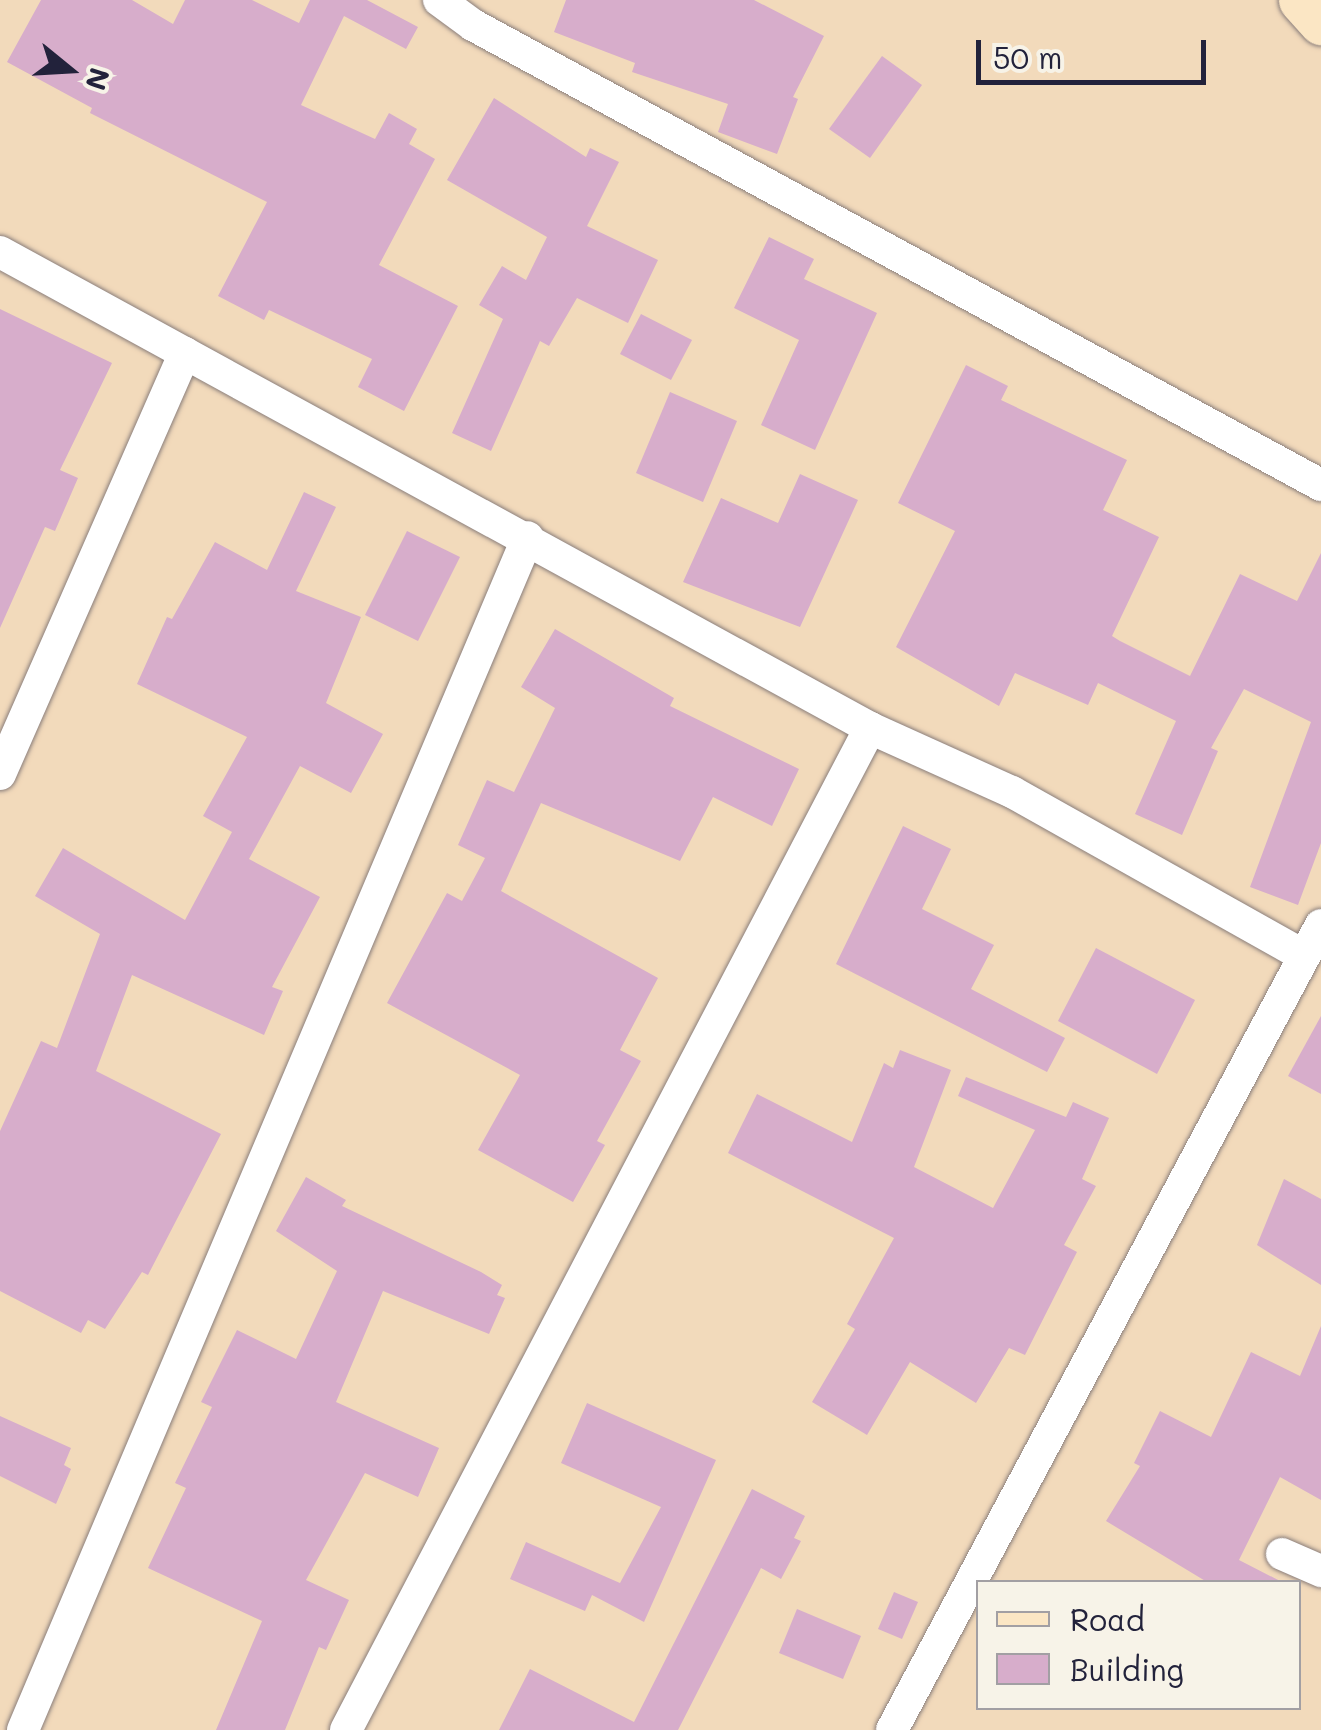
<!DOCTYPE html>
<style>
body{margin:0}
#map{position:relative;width:1321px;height:1730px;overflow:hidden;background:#f2dabb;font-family:Mali,sans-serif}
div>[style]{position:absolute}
.building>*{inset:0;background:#d7adcb}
.roads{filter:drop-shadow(0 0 2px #8a7e7b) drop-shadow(0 0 2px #8a7e7b)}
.street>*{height:32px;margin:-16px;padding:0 16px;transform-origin:16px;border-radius:16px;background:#fff}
.secondary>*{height:45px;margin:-22.5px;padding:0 22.5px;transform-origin:22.5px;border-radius:22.5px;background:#fbe6c4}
span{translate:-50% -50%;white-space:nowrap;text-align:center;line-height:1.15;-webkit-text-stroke:8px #f7f3e8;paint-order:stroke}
.legend{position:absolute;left:976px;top:1580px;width:325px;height:130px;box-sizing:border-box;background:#f7f3e8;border:2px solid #a29fa3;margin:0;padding:12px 18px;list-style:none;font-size:30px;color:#22223b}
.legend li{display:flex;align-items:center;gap:20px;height:50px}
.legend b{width:50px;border:2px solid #a29fa3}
.north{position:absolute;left:20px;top:20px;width:100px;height:100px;-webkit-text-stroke:8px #f7f3e8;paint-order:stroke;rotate:108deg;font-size:28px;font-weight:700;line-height:40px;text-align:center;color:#22223b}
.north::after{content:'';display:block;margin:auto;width:35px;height:45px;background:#22223b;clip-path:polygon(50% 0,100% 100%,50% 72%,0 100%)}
.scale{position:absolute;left:976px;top:40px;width:230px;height:45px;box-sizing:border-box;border:5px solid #22223b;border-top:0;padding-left:12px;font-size:30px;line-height:35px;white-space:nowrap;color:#22223b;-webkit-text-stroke:8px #f7f3e8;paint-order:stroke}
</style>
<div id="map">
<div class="building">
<i style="clip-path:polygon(41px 0,132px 0,173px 24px,185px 0,252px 0,299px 23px,310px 0,367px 0,418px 27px,406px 49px,344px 16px,301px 105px,375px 139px,389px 113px,417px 129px,409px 144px,435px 159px,379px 265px,458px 306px,404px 411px,358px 387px,372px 359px,269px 310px,264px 320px,218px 296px,267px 202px,90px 113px,92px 108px,7px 62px)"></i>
<i style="clip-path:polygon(566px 0,754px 0,824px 36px,793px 97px,798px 99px,777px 154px,718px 132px,728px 104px,632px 72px,635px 63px,554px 32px)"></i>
<i style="clip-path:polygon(882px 56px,922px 85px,870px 158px,829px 129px)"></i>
<i style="clip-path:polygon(494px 98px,586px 157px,590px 148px,619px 162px,587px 226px,658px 260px,628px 323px,577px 298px,549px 346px,540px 341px,491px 451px,452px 433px,503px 319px,479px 305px,502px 266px,526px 280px,547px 237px,447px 180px)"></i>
<i style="clip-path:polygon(769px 237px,814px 259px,804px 279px,877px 313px,815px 450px,761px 425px,799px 340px,734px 308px)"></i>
<i style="clip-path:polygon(0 309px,112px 363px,60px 470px,78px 478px,55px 531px,45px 527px,0 628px)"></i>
<i style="clip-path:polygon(641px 314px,692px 340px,671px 380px,620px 354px)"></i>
<i style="clip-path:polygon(966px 365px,1008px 386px,1001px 400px,1127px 460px,1103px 510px,1159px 537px,1112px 636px,1120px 641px,1190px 676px,1240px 574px,1297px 601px,1321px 553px,1321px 843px,1298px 905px,1250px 887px,1311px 722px,1244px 689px,1211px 748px,1218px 751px,1182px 835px,1135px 814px,1176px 721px,1098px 683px,1088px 705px,1015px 673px,999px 706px,896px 647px,955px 531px,898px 503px)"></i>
<i style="clip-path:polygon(670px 392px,737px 421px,703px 502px,636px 473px)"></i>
<i style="clip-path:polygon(800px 474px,858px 500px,800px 627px,683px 582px,721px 498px,778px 523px)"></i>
<i style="clip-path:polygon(304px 492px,336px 507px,296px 591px,361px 617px,326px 703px,383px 734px,351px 793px,300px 766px,249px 859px,320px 897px,272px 987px,283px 991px,264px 1035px,132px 975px,96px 1071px,221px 1134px,148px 1275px,142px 1272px,105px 1329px,88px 1320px,81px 1333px,0 1291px,0 1131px,41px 1041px,57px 1048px,100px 934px,35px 896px,63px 848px,185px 920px,232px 832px,203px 816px,247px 737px,137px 684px,167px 617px,172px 619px,215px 542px,267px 570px)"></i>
<i style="clip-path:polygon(407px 531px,460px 557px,418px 641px,365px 615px)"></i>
<i style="clip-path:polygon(555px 629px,674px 698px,670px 706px,799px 769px,772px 826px,713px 797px,680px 861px,541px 803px,501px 891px,658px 978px,620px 1050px,641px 1061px,597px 1141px,605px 1145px,573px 1202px,478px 1150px,520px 1075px,387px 1003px,447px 893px,462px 901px,485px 858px,458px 845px,487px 780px,514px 792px,555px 708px,521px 687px)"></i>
<i style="clip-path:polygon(903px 826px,951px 849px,922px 909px,994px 945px,971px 989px,1065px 1038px,1047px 1072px,836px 964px)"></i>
<i style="clip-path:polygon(1096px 948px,1195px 1000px,1157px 1074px,1058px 1021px)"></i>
<i style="clip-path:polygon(1321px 1016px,1321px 1094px,1288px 1076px)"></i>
<i style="clip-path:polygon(900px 1050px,951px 1070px,914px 1167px,993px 1208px,1035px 1130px,958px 1096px,966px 1077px,1066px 1117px,1073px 1102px,1109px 1118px,1082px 1179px,1096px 1186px,1064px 1245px,1077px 1252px,1025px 1355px,1009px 1348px,976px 1403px,910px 1362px,867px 1435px,812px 1402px,855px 1329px,847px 1324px,894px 1238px,728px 1153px,757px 1094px,852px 1142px,884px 1063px,893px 1068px)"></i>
<i style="clip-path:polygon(306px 1177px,346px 1200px,342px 1206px,481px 1272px,502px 1285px,497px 1295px,505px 1298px,489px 1334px,383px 1291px,336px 1402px,439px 1448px,418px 1497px,365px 1473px,306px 1580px,349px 1600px,326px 1650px,319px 1647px,285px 1730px,216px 1730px,262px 1621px,148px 1568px,186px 1488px,175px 1483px,212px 1407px,201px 1402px,237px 1330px,296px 1359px,337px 1271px,276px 1231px)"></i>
<i style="clip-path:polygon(1284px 1179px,1321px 1199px,1321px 1285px,1257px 1245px)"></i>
<i style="clip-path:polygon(1321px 1326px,1321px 1500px,1280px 1477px,1239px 1560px,1282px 1582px,1207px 1582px,1106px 1521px,1140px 1466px,1134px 1463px,1160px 1411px,1211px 1437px,1251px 1352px,1300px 1376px)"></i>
<i style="clip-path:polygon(587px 1403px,716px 1460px,644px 1622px,592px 1595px,585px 1611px,510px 1579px,526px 1542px,620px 1583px,661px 1507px,561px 1463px)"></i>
<i style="clip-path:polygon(0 1416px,71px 1448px,64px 1465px,71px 1469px,56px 1504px,0 1476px)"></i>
<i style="clip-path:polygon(752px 1489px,805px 1516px,794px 1538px,801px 1541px,781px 1579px,761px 1568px,678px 1730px,499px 1730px,530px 1669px,634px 1722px)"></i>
<i style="clip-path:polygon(894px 1592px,918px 1602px,902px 1639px,878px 1629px)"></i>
<i style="clip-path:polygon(797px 1609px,861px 1636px,843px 1679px,779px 1653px)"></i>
</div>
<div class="roads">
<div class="street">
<i style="left:439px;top:0;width:42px;rotate:36.3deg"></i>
<i style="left:473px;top:25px;width:965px;rotate:28.48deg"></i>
<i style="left:0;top:252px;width:992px;rotate:28.68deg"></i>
<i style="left:870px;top:728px;width:156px;rotate:24.3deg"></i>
<i style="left:1012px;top:792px;width:335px;rotate:29.3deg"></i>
<i style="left:0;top:774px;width:460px;rotate:-66.3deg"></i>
<i style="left:1282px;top:1554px;width:43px;rotate:23.6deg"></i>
<i style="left:23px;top:1730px;width:1295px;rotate:-67.06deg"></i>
<i style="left:346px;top:1730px;width:1131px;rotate:-62.39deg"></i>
<i style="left:892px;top:1730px;width:912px;rotate:-61.95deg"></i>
</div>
<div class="secondary">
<i style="left:1301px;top:0;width:30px;rotate:48deg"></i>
</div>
</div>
<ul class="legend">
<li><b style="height:12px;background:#fbe6c4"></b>Road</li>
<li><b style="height:28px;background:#d7adcb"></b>Building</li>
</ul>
<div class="north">N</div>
<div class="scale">50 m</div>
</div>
